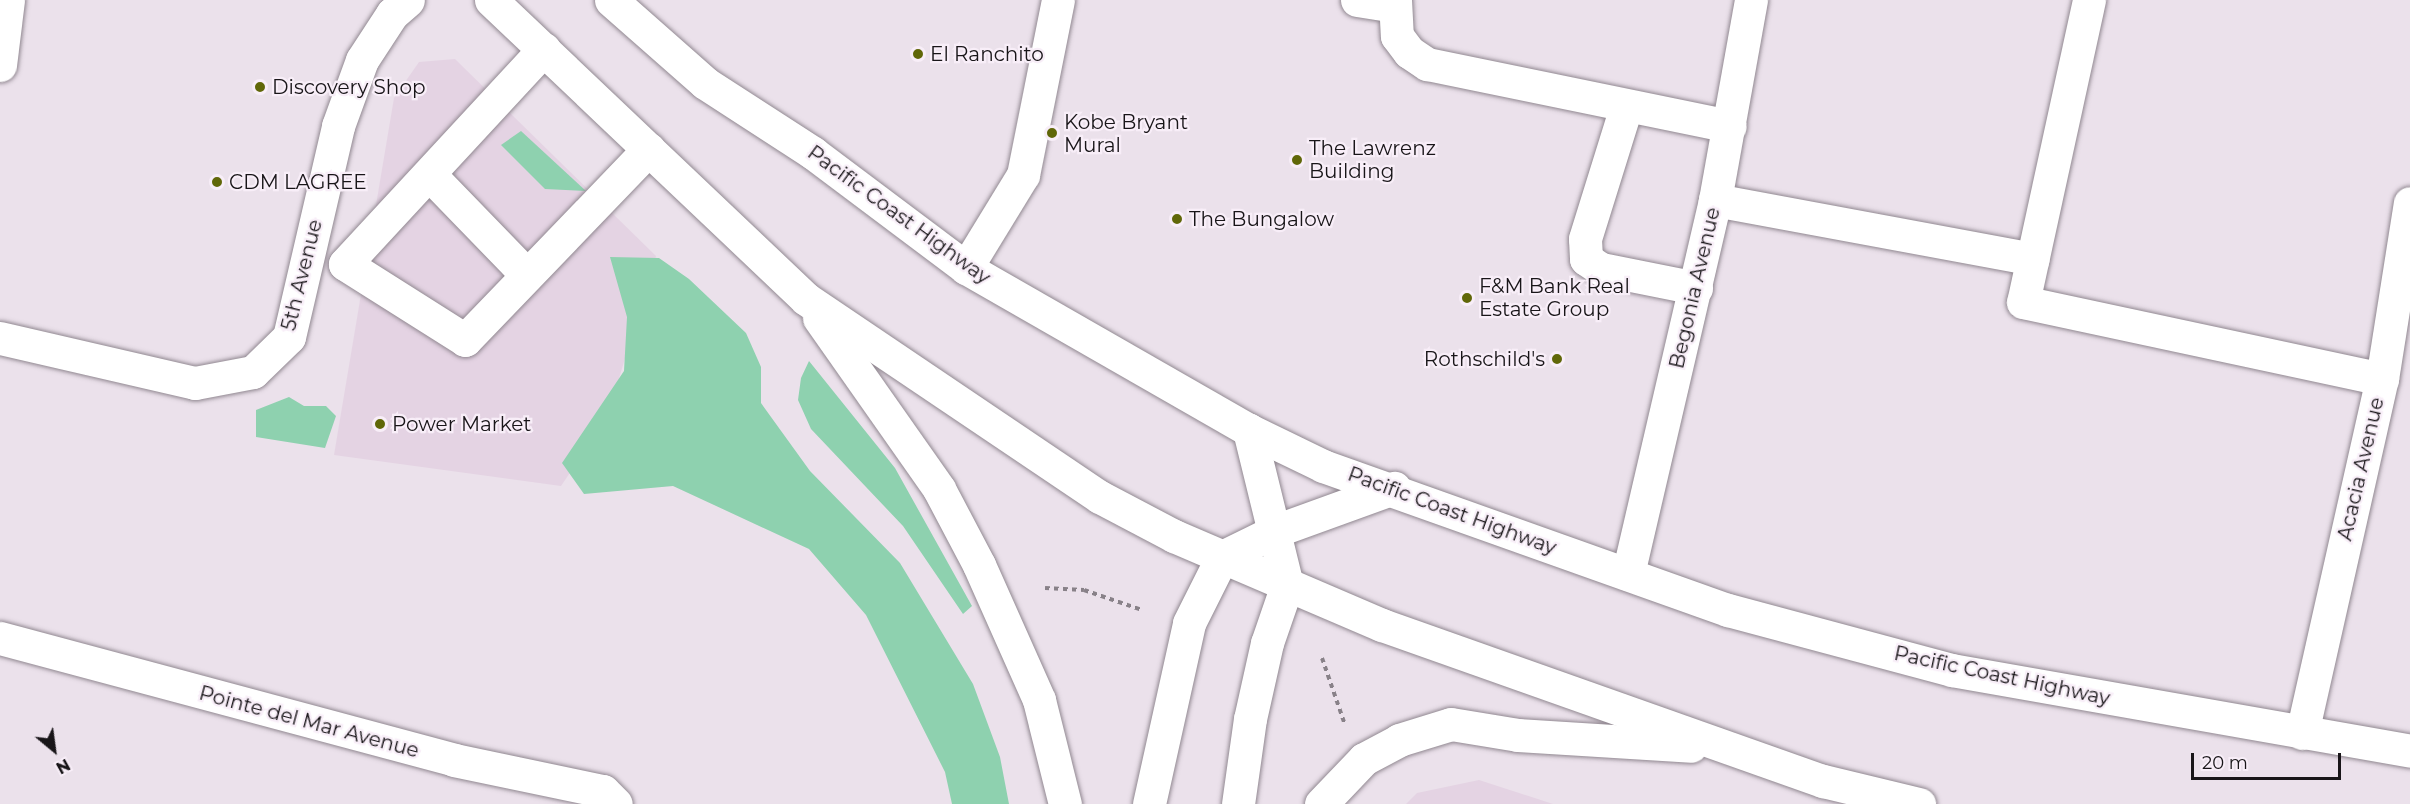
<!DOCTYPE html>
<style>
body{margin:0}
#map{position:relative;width:2410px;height:804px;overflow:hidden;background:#ebe1eb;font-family:Montserrat,sans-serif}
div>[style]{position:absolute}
.built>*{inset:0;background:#e4d3e3}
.green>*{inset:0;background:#8ed1af}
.path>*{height:4px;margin-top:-2px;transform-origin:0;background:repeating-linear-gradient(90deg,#888188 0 4.5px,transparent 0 9px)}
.roads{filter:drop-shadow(0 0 2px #918891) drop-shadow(0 0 2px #918891)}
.minor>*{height:33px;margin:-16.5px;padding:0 16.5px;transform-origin:16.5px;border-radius:16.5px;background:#fff}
.major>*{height:33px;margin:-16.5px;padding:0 16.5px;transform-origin:16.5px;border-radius:16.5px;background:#fff}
.highway>*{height:33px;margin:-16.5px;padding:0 16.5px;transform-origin:16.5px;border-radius:16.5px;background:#fff}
.dots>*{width:16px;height:16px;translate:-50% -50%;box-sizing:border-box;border:3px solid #f8eef8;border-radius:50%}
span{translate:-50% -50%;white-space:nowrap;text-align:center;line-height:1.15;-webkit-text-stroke:4.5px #f8eef8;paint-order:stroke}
.poi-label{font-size:20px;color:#181518}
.left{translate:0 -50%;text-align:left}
.right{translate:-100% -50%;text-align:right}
.street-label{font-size:20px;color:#181518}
.north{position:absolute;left:24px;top:720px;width:60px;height:60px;-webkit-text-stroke:4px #f8eef8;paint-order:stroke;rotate:151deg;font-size:16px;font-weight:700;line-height:24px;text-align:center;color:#181518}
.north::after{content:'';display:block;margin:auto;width:21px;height:27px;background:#181518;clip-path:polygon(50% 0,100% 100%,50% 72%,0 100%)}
.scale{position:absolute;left:2191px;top:753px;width:150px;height:27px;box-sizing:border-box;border:3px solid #181518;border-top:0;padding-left:8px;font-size:18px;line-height:21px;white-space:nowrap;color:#181518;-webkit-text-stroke:4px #f8eef8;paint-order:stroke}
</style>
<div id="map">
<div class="built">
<i style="clip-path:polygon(455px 59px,656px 256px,607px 418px,561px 486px,334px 455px,394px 98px,419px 62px)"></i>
<i style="clip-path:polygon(1479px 780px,1553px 804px,1406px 804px,1417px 793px)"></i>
</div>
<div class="green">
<i style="clip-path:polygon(521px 131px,586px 191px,545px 189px,501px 145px)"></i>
<i style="clip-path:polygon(610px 257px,659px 258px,689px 279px,746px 333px,761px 367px,761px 403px,810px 471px,900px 563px,973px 684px,1000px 757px,1009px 804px,952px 804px,945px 772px,866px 615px,809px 549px,673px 486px,584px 494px,562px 463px,624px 371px,627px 317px)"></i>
<i style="clip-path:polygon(809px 361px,895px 468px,972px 606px,963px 614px,903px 526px,811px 429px,798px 400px,801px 378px)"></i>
<i style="clip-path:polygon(289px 397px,304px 406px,326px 406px,336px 416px,325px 448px,256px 437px,256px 410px)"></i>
</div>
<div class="path">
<i style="left:1045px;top:588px;width:39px;rotate:3deg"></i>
<i style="left:1084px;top:590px;width:61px;rotate:19deg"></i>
<i style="left:1322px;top:658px;width:68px;rotate:71deg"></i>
</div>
<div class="roads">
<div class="minor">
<i style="left:1357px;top:0;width:37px;rotate:9deg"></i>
<i style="left:1395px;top:0;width:36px;rotate:87deg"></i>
<i style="left:1397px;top:36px;width:20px;rotate:53deg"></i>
<i style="left:1409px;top:52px;width:22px;rotate:34deg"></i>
<i style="left:1427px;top:64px;width:309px;rotate:11.6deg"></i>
<i style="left:2089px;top:0;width:309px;rotate:102.3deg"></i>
<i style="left:2023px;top:302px;width:367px;rotate:12.1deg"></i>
<i style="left:544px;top:49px;width:293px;rotate:132.8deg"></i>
<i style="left:345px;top:264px;width:142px;rotate:32.3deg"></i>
<i style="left:465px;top:340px;width:265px;rotate:-46.1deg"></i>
<i style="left:0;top:65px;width:65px;rotate:-83deg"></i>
<i style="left:1626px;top:107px;width:138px;rotate:107.3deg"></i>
<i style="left:1585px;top:239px;width:20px;rotate:87deg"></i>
<i style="left:1586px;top:259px;width:18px;rotate:34deg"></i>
<i style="left:1601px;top:269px;width:97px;rotate:11.3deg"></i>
<i style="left:429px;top:174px;width:139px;rotate:45.9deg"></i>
<i style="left:1715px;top:200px;width:323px;rotate:10.5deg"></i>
<i style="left:966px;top:268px;width:109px;rotate:-58.5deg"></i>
<i style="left:1023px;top:175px;width:178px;rotate:-78.7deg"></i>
<i style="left:0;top:338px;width:200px;rotate:13deg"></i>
<i style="left:195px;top:383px;width:59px;rotate:-10.7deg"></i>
<i style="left:253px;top:372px;width:50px;rotate:-44.2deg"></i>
<i style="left:289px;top:337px;width:217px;rotate:-76.9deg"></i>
<i style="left:338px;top:126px;width:70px;rotate:-70deg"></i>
<i style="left:362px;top:60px;width:55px;rotate:-56.9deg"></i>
<i style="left:392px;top:14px;width:21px;rotate:-41deg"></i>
<i style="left:1628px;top:574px;width:384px;rotate:-76.9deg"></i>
<i style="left:1715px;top:200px;width:203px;rotate:-79.8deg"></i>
<i style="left:0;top:638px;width:470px;rotate:15deg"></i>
<i style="left:454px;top:760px;width:152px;rotate:11.8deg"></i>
<i style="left:603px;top:791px;width:18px;rotate:45deg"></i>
<i style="left:2302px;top:733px;width:363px;rotate:-77.3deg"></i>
<i style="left:2382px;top:379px;width:178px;rotate:-81deg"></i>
</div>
<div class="major">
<i style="left:1149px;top:804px;width:185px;rotate:-77.5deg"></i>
<i style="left:1189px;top:623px;width:74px;rotate:-63.4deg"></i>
<i style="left:1222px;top:557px;width:59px;rotate:-26.1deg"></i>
<i style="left:1275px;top:531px;width:127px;rotate:-19.9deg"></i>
<i style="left:1238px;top:804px;width:86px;rotate:-82deg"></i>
<i style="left:1250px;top:719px;width:78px;rotate:-77.4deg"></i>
<i style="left:1267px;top:643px;width:61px;rotate:-71deg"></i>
<i style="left:1287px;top:585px;width:160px;rotate:-103.8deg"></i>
</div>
<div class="highway">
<i style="left:491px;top:0;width:434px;rotate:43.5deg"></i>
<i style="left:806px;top:299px;width:354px;rotate:34deg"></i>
<i style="left:1100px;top:497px;width:84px;rotate:27.8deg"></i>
<i style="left:1174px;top:536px;width:226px;rotate:23.2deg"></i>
<i style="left:1382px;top:625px;width:468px;rotate:19.5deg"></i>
<i style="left:1823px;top:781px;width:99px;rotate:13.5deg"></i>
<i style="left:611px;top:0;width:125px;rotate:41.4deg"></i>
<i style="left:705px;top:83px;width:129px;rotate:32.9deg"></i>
<i style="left:813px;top:153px;width:191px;rotate:36.9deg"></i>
<i style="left:966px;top:268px;width:326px;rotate:29.8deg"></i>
<i style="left:1249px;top:430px;width:82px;rotate:25.9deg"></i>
<i style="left:1323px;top:466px;width:430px;rotate:19.6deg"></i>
<i style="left:1728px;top:610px;width:232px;rotate:15deg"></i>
<i style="left:1952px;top:670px;width:465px;rotate:10deg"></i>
<i style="left:819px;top:318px;width:209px;rotate:54.9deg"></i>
<i style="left:939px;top:489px;width:86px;rotate:62.2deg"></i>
<i style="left:979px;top:565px;width:148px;rotate:66deg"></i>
<i style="left:1039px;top:700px;width:107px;rotate:76deg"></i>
<i style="left:1321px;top:804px;width:62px;rotate:-46.3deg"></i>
<i style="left:1364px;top:759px;width:40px;rotate:-28deg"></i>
<i style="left:1399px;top:740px;width:54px;rotate:-17.1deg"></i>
<i style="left:1451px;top:724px;width:68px;rotate:9.3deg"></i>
<i style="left:1518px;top:735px;width:173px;rotate:3.6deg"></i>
</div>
</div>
<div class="dots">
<i style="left:918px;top:54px;background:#606708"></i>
<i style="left:260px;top:87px;background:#606708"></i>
<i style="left:1052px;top:133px;background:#606708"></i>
<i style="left:1297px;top:160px;background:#606708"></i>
<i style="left:217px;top:182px;background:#606708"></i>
<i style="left:1177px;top:219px;background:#606708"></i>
<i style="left:1467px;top:298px;background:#606708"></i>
<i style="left:1557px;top:359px;background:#606708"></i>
<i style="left:380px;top:424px;background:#606708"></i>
</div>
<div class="poi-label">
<span class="left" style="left:930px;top:54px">El Ranchito</span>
<span class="left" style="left:272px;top:87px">Discovery Shop</span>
<span class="left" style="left:1064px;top:134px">Kobe Bryant<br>Mural</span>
<span class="left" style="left:1309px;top:160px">The Lawrenz<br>Building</span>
<span class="left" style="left:229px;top:182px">CDM LAGREE</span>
<span class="left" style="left:1189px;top:219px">The Bungalow</span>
<span class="left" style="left:1479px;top:298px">F&amp;M Bank Real<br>Estate Group</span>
<span class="right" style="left:1545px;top:359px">Rothschild's</span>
<span class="left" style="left:392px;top:424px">Power Market</span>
</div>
<div class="street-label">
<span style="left:899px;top:215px;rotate:36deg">Pacific Coast Highway</span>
<span style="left:302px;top:275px;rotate:-76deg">5th Avenue</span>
<span style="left:1695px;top:288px;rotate:-77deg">Begonia Avenue</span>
<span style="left:2361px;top:469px;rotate:-77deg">Acacia Avenue</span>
<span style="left:1452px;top:511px;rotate:20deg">Pacific Coast Highway</span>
<span style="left:2002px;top:676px;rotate:12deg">Pacific Coast Highway</span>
<span style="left:309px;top:722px;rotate:15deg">Pointe del Mar Avenue</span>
</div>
<div class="north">N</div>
<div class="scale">20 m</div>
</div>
